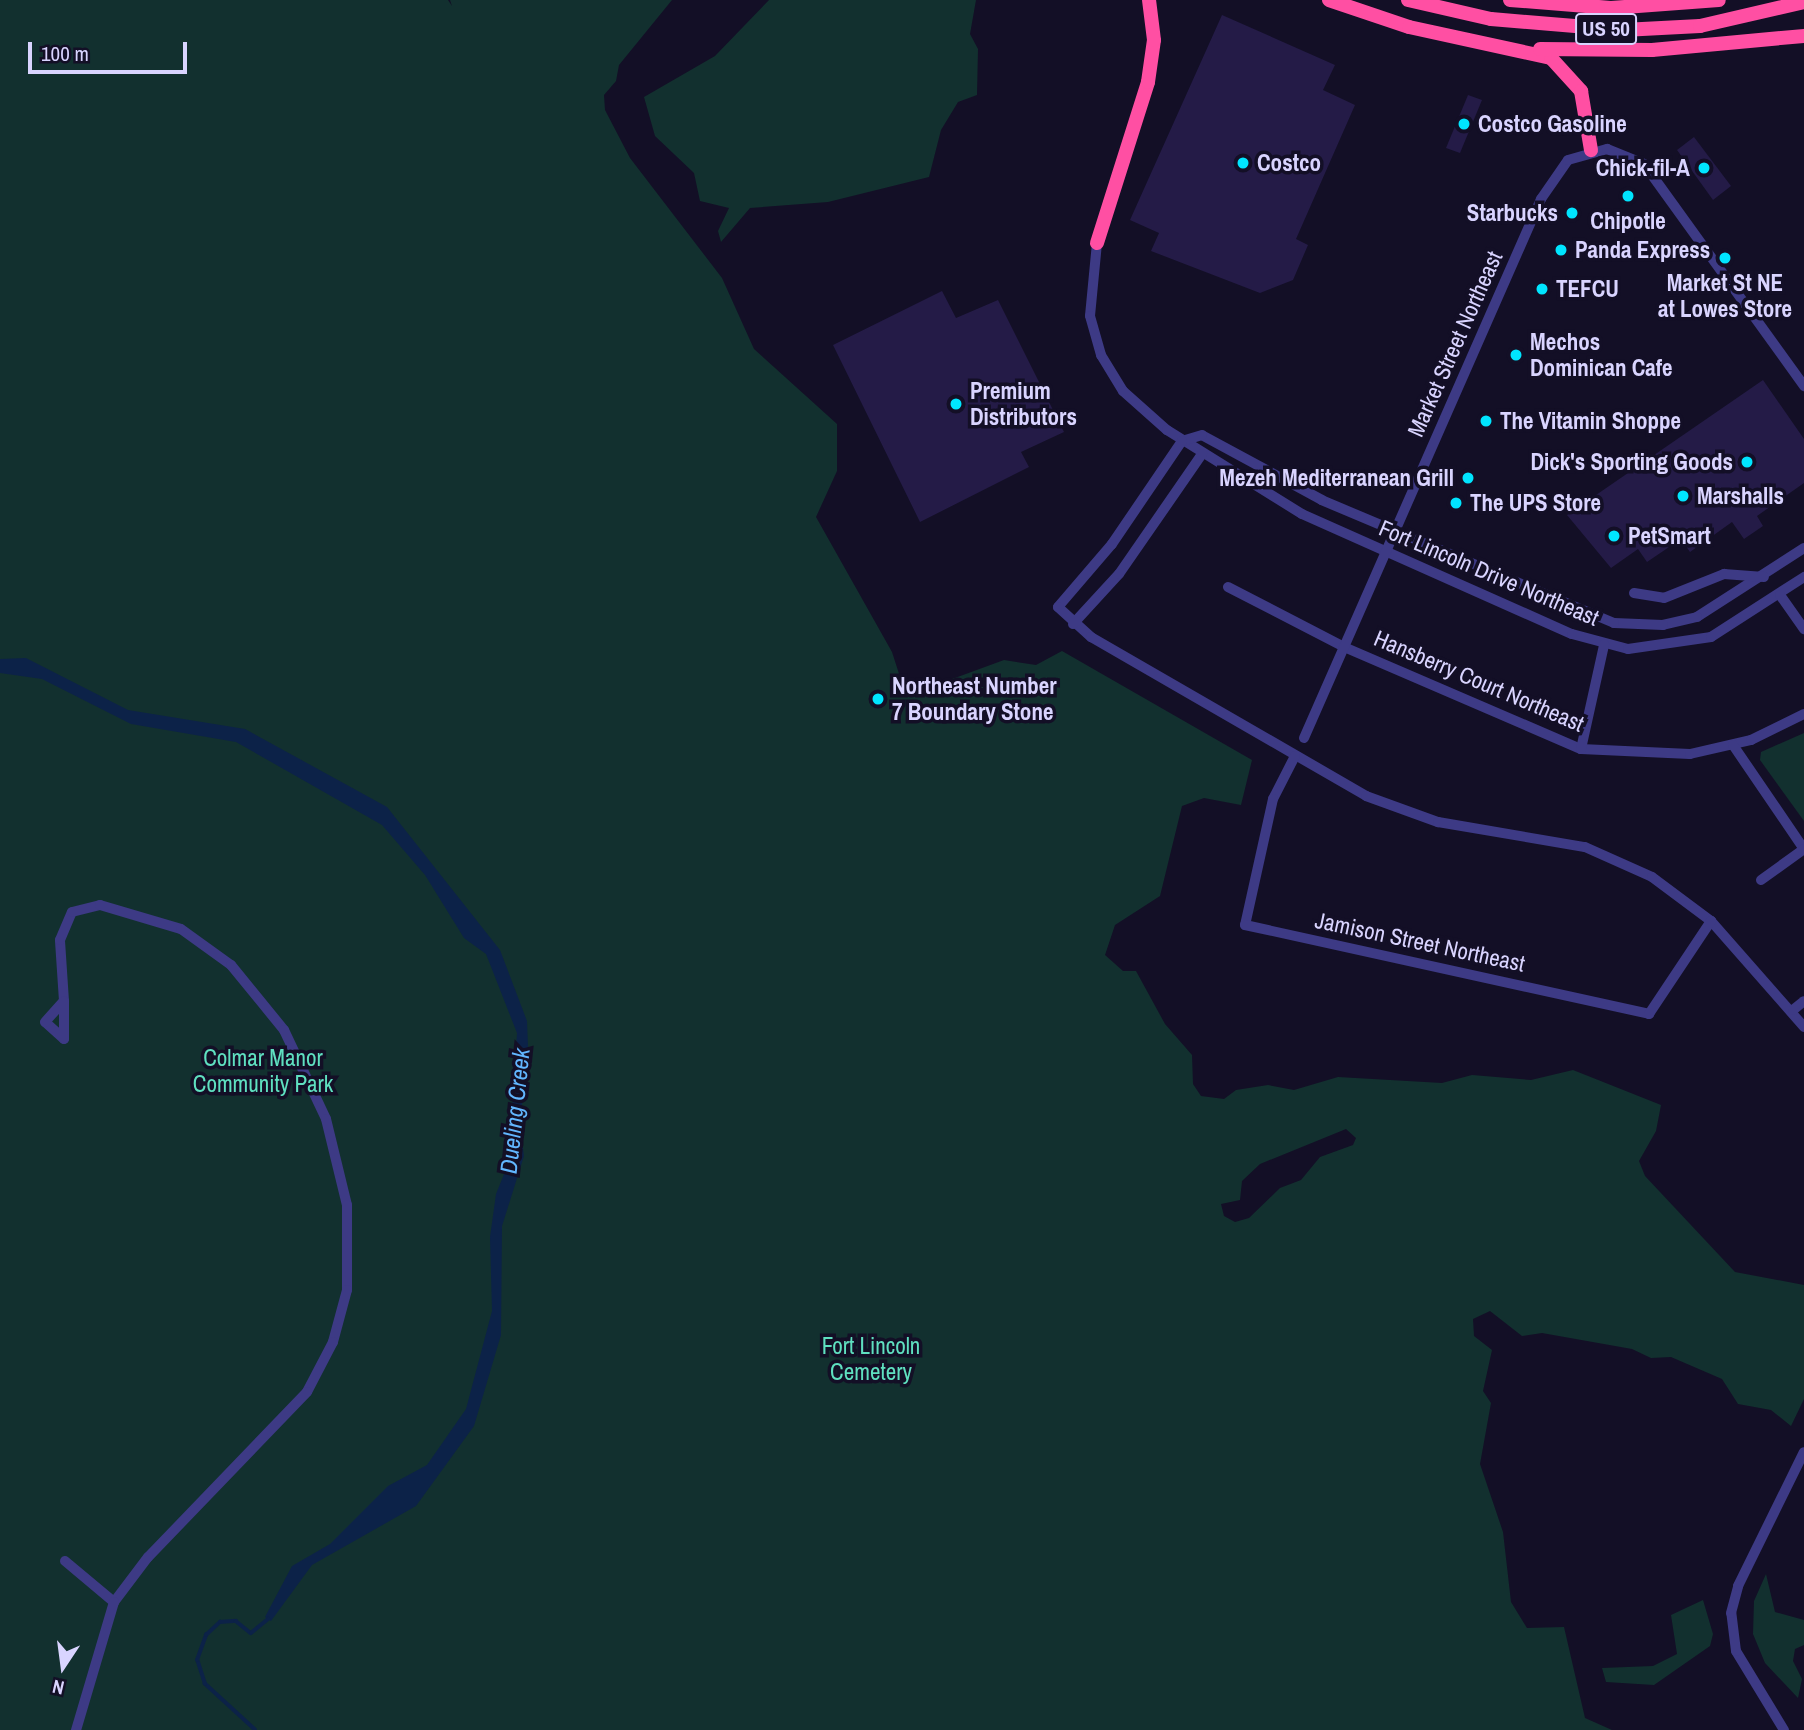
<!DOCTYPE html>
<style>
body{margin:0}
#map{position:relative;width:1804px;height:1730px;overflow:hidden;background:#130f26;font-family:"Archivo Narrow",sans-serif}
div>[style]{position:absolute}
.green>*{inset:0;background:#12302f}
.water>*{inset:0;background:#0c2248}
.stream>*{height:3.5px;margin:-1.75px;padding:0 1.75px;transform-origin:1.75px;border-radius:1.75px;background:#0c2248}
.building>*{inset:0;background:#241b47}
.minor>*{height:10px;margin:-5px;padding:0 5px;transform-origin:5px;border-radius:5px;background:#3d3a85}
.highway>*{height:14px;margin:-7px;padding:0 7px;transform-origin:7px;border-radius:7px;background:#ff4fa3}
.dots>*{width:19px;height:19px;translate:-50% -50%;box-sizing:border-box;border:4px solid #130f26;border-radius:50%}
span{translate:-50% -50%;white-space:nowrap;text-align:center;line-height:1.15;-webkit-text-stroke:7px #130f26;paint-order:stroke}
.shield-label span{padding:2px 5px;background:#130f26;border:2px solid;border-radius:5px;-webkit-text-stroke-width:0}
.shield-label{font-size:21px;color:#d9d4ff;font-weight:700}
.poi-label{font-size:23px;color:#d9d4ff;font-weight:700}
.left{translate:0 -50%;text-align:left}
.right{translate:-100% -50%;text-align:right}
.street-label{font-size:23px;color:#d9d4ff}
.park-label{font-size:23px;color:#5fe0c0}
.water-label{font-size:24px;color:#62b6ff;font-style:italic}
.north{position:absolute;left:28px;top:1632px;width:70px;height:70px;-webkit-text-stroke:5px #130f26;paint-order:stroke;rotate:193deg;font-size:19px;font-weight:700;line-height:28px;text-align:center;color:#d9d4ff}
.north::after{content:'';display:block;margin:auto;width:24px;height:32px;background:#d9d4ff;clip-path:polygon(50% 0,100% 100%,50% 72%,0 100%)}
.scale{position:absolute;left:28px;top:42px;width:159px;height:32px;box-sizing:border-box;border:4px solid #d9d4ff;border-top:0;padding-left:9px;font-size:21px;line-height:24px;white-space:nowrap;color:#d9d4ff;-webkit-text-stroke:5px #130f26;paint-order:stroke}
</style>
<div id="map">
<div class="green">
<i style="clip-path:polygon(evenodd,0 0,448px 0,452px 6px,450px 0,672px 0,619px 65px,616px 81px,604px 95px,605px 110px,630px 158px,722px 278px,754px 349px,837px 424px,837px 471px,816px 517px,892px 652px,902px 683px,933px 686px,1004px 660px,1036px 665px,1062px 651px,1252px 760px,1241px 805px,1204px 798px,1182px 806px,1160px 896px,1115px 925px,1105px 955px,1123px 971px,1136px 971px,1165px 1024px,1192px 1055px,1193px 1084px,1201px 1096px,1224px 1099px,1236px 1090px,1268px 1085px,1294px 1090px,1338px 1077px,1442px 1083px,1472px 1075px,1531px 1080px,1573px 1070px,1661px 1105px,1656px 1131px,1639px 1161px,1645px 1176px,1735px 1272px,1804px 1285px,1804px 1399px,1791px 1426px,1771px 1410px,1738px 1404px,1722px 1379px,1671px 1357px,1651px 1358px,1632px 1349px,1542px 1333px,1522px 1336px,1490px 1311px,1473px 1319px,1474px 1336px,1492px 1350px,1483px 1391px,1491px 1403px,1480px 1464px,1503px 1532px,1511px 1602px,1527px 1628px,1564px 1627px,1585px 1718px,1612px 1730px,0 1730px,0 0,1346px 1129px,1356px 1138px,1353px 1145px,1320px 1157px,1301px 1180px,1280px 1188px,1249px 1218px,1235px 1222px,1224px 1216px,1221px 1204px,1240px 1200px,1242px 1181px,1260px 1164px,1346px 1129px)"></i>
<i style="clip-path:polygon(769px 0,976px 0,970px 34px,978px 49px,977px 95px,958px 102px,941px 130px,929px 177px,828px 202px,750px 208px,721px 242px,718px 231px,729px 208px,700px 201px,694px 173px,655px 136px,644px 97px,715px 56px)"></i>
<i style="clip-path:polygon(1804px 733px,1804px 821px,1760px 760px,1761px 752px)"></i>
<i style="clip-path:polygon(1766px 1574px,1775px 1612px,1804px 1620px,1804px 1645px,1795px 1649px,1793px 1661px,1802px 1679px,1798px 1698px,1765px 1663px,1753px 1634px,1754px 1601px)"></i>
<i style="clip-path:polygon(1703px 1600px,1713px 1634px,1710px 1646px,1654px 1685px,1606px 1682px,1602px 1668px,1653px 1666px,1677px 1654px,1671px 1615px)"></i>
</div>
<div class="water">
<i style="clip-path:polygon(26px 658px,128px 710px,245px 729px,387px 807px,500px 950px,527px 1021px,529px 1071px,519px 1118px,524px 1156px,502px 1226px,501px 1335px,474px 1426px,416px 1506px,312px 1565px,271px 1621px,265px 1617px,292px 1566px,330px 1544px,388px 1486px,427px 1465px,466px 1409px,492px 1311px,490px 1237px,496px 1194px,509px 1162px,517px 1033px,486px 954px,464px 938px,425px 875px,382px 825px,236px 742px,131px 724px,42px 679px,0 673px,0 659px)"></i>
</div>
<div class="stream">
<i style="left:255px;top:1730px;width:68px;rotate:-137.4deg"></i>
<i style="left:205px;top:1684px;width:25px;rotate:-108deg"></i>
<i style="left:197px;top:1660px;width:27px;rotate:-70deg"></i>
<i style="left:206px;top:1635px;width:19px;rotate:-43deg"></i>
<i style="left:220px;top:1622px;width:16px;rotate:-4deg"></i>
<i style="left:236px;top:1621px;width:19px;rotate:39deg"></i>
<i style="left:251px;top:1633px;width:22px;rotate:-39deg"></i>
</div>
<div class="building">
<i style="clip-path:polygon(1222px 15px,1335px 65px,1323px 90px,1355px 105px,1296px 239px,1308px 245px,1293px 280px,1260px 293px,1151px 251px,1159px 233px,1130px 220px)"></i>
<i style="clip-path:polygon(1468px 95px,1482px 100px,1460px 153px,1446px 148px)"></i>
<i style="clip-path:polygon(1694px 137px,1731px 186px,1713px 200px,1677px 150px)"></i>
<i style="clip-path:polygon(942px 291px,956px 318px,998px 300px,1064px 432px,1021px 452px,1029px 467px,920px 522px,833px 345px)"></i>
<i style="clip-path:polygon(1763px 380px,1804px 439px,1804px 483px,1757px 516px,1763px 526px,1744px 539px,1732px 522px,1690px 552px,1681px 539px,1647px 562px,1638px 549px,1611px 568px,1567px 515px)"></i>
</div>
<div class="minor">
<i style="left:1097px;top:243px;width:73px;rotate:95.5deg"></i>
<i style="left:1090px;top:316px;width:41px;rotate:74.2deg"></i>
<i style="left:1101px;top:355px;width:42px;rotate:58.6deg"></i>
<i style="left:1123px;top:391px;width:59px;rotate:41.6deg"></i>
<i style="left:1167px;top:430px;width:159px;rotate:31.9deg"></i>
<i style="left:1302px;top:514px;width:295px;rotate:24deg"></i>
<i style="left:1572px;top:634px;width:58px;rotate:15deg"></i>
<i style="left:1628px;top:649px;width:84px;rotate:-8.2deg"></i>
<i style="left:1711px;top:637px;width:111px;rotate:-32.8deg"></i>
<i style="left:1804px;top:548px;width:127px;rotate:147.2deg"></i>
<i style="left:1697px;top:617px;width:35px;rotate:167deg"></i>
<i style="left:1663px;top:625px;width:49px;rotate:-177.7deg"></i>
<i style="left:1614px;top:623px;width:317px;rotate:-157.2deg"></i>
<i style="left:1322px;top:500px;width:136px;rotate:-151.6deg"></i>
<i style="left:1202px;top:435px;width:21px;rotate:163deg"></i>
<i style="left:1182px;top:441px;width:125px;rotate:124.2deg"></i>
<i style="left:1112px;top:544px;width:83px;rotate:130.6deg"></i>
<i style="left:1058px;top:607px;width:45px;rotate:42.3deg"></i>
<i style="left:1091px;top:637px;width:318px;rotate:30deg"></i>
<i style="left:1366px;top:796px;width:77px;rotate:19.9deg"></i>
<i style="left:1438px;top:822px;width:149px;rotate:9.7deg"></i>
<i style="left:1585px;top:847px;width:73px;rotate:24.1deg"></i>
<i style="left:1652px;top:877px;width:74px;rotate:36.7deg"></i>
<i style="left:1711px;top:921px;width:141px;rotate:48.7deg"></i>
<i style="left:1228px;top:587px;width:131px;rotate:27.3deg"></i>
<i style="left:1344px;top:647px;width:258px;rotate:23.3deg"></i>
<i style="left:1581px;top:749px;width:109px;rotate:2.6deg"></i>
<i style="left:1690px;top:754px;width:63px;rotate:-12.9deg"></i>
<i style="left:1751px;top:740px;width:59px;rotate:-26.1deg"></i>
<i style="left:1634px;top:593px;width:30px;rotate:9deg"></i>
<i style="left:1664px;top:598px;width:65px;rotate:-21.8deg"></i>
<i style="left:1724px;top:574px;width:40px;rotate:4.3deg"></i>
<i style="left:1780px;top:595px;width:42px;rotate:54.8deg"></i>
<i style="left:1073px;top:624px;width:68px;rotate:-47.4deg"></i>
<i style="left:1119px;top:574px;width:146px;rotate:-55.3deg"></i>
<i style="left:1304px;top:738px;width:589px;rotate:-66.26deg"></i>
<i style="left:1541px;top:199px;width:47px;rotate:-55.3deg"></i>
<i style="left:1568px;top:160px;width:41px;rotate:-15.8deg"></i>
<i style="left:1607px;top:149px;width:40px;rotate:22deg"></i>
<i style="left:1644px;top:164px;width:274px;rotate:54.2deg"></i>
<i style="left:1733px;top:745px;width:126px;rotate:55.7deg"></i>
<i style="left:1581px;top:749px;width:107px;rotate:-77.5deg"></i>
<i style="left:1295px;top:756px;width:48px;rotate:117.1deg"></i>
<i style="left:1273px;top:799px;width:129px;rotate:102.5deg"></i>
<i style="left:1245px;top:925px;width:414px;rotate:12.4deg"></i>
<i style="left:1649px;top:1014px;width:112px;rotate:-56.3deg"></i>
<i style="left:1761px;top:880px;width:53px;rotate:-35.8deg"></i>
<i style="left:1793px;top:1010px;width:14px;rotate:-39deg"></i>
<i style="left:64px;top:1039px;width:25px;rotate:-138deg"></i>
<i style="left:45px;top:1022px;width:28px;rotate:-48deg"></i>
<i style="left:64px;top:1001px;width:61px;rotate:-93.8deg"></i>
<i style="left:60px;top:940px;width:30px;rotate:-67deg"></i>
<i style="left:72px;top:912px;width:29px;rotate:-14deg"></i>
<i style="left:100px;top:905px;width:84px;rotate:16.5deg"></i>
<i style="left:181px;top:929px;width:62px;rotate:35.8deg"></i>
<i style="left:231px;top:965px;width:84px;rotate:50.8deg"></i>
<i style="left:284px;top:1030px;width:98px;rotate:64.7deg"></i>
<i style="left:326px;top:1119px;width:89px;rotate:76.3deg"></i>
<i style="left:347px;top:1205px;width:85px;rotate:90deg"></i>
<i style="left:347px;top:1290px;width:54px;rotate:105.1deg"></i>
<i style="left:333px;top:1342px;width:56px;rotate:117.5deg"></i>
<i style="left:307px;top:1392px;width:229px;rotate:133.9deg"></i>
<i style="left:148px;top:1557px;width:56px;rotate:127.1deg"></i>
<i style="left:64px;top:1039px;width:38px;rotate:-90deg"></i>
<i style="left:65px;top:1561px;width:64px;rotate:39.9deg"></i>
<i style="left:114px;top:1602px;width:134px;rotate:106.5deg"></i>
<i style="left:1784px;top:1730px;width:92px;rotate:-121.3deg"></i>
<i style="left:1736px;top:1651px;width:38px;rotate:-97deg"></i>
<i style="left:1731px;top:1613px;width:28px;rotate:-75deg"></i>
<i style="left:1738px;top:1586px;width:149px;rotate:-63.8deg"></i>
</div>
<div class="highway">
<i style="left:1329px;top:0;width:84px;rotate:18.6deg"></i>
<i style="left:1409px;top:27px;width:145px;rotate:12.3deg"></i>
<i style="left:1551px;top:58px;width:45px;rotate:47.7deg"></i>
<i style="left:1581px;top:91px;width:60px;rotate:80.4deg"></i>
<i style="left:1408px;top:0;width:85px;rotate:12.9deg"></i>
<i style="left:1491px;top:19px;width:132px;rotate:4.8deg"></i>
<i style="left:1623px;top:30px;width:77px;rotate:-3deg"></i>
<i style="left:1700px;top:26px;width:107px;rotate:-13deg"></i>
<i style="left:1510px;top:0;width:101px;rotate:4.5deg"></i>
<i style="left:1611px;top:8px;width:108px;rotate:-4.2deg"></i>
<i style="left:1540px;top:49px;width:112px;rotate:0.5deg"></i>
<i style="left:1652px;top:50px;width:153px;rotate:-5.3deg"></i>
<i style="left:1097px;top:243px;width:169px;rotate:-72.4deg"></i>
<i style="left:1148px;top:82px;width:42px;rotate:-81.9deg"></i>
<i style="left:1154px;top:40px;width:40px;rotate:-97.1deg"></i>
</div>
<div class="dots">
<i style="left:1464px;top:124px;background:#00e5ff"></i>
<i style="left:1243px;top:163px;background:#00e5ff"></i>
<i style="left:1704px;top:168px;background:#00e5ff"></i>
<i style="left:1628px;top:196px;background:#00e5ff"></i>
<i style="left:1572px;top:213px;background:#00e5ff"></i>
<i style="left:1561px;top:250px;background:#00e5ff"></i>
<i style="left:1725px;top:258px;background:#00e5ff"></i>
<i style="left:1542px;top:289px;background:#00e5ff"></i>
<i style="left:1516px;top:355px;background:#00e5ff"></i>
<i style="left:956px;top:404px;background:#00e5ff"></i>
<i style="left:1486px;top:421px;background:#00e5ff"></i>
<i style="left:1747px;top:462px;background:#00e5ff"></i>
<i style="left:1468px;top:478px;background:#00e5ff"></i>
<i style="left:1683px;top:496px;background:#00e5ff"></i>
<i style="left:1456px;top:503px;background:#00e5ff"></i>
<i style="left:1614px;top:536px;background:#00e5ff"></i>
<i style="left:878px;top:699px;background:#00e5ff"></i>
</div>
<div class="shield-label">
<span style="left:1606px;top:29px">US 50</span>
</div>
<div class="poi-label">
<span class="left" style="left:1478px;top:124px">Costco Gasoline</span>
<span class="left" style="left:1257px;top:163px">Costco</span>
<span class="right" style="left:1690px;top:168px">Chick-fil-A</span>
<span class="right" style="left:1558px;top:213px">Starbucks</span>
<span style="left:1628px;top:221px">Chipotle</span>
<span class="left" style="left:1575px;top:250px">Panda Express</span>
<span style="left:1725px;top:296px">Market St NE<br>at Lowes Store</span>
<span class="left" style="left:1556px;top:289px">TEFCU</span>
<span class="left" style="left:1530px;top:355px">Mechos<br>Dominican Cafe</span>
<span class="left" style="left:970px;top:404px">Premium<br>Distributors</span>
<span class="left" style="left:1500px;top:421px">The Vitamin Shoppe</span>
<span class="right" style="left:1733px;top:462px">Dick's Sporting Goods</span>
<span class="right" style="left:1454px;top:478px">Mezeh Mediterranean Grill</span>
<span class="left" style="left:1697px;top:496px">Marshalls</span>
<span class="left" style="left:1470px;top:503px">The UPS Store</span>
<span class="left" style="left:1628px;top:536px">PetSmart</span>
<span class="left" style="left:892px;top:699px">Northeast Number<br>7 Boundary Stone</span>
</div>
<div class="street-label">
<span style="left:1455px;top:344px;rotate:-66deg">Market Street Northeast</span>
<span style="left:1489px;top:573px;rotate:23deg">Fort Lincoln Drive Northeast</span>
<span style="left:1479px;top:681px;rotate:23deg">Hansberry Court Northeast</span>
<span style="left:1420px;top:942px;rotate:12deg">Jamison Street Northeast</span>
</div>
<div class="park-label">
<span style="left:263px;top:1071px">Colmar Manor<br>Community Park</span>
<span style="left:871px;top:1359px">Fort Lincoln<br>Cemetery</span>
</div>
<div class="water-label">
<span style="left:515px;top:1111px;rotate:-84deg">Dueling Creek</span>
</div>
<div class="north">N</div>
<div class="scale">100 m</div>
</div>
